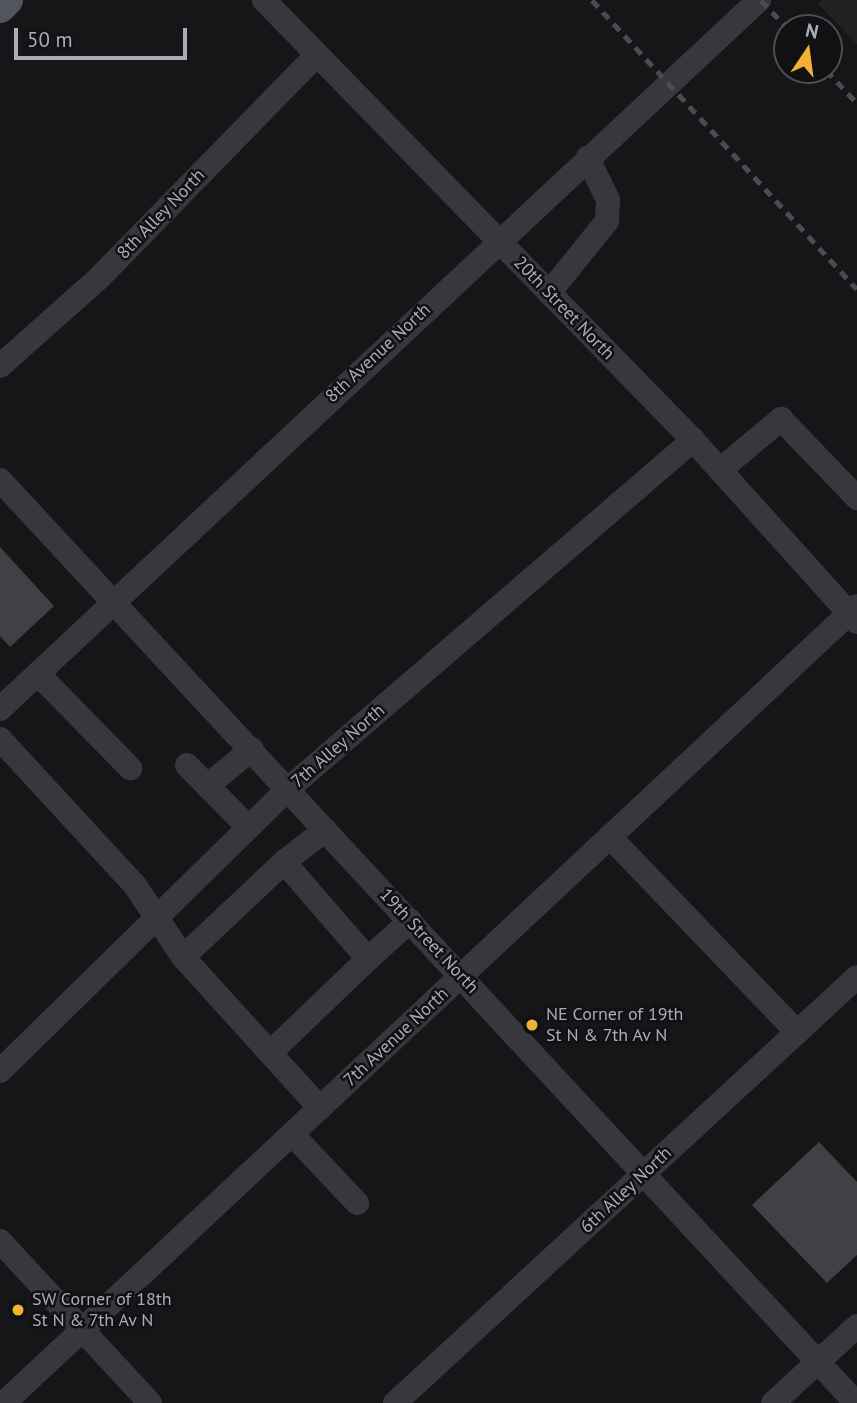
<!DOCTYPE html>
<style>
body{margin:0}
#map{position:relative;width:857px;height:1403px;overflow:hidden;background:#161618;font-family:"PT Sans",sans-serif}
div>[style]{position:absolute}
.built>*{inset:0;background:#222225}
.building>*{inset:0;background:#404145}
.minor>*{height:24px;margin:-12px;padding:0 12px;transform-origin:12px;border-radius:12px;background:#37383d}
.major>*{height:32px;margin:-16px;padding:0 16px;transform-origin:16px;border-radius:16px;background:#53555c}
.rail>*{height:5px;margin-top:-2.5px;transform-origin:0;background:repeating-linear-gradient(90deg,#4a4c52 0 9px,transparent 0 16px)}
.dots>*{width:19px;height:19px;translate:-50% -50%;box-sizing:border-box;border:4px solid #111113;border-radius:50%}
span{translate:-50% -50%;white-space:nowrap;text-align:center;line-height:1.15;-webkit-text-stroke:5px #111113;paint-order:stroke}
.street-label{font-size:18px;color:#a8adb8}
.poi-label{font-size:18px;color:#a8adb8}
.left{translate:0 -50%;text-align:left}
.north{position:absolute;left:773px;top:14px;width:70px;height:70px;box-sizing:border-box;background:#111113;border:2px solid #4d4f55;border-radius:50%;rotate:13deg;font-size:19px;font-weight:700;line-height:28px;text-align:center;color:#a8adb8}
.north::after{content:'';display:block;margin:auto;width:24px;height:32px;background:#f2b134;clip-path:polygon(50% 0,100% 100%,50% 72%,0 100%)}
.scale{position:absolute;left:14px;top:28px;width:173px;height:32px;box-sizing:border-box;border:4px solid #a8adb8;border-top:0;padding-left:9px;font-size:21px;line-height:24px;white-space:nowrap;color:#a8adb8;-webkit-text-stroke:5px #111113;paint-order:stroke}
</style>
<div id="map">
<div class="built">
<i style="clip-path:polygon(823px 0,857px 0,857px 44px,818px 4px)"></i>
</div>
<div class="building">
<i style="clip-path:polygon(0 547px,54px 606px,10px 647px,0 636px)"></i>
<i style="clip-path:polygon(819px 1142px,857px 1182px,857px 1255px,827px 1283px,752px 1205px)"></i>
</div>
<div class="minor">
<i style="left:264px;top:0;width:615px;rotate:45.73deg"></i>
<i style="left:693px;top:440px;width:245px;rotate:48deg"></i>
<i style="left:549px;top:293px;width:92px;rotate:-51.1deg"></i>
<i style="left:607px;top:221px;width:21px;rotate:-87deg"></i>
<i style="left:608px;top:200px;width:47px;rotate:-115.5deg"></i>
<i style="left:0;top:366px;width:132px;rotate:-41.6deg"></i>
<i style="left:99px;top:278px;width:310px;rotate:-45.7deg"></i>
<i style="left:720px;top:470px;width:80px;rotate:-39.9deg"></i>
<i style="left:781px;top:419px;width:110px;rotate:46.1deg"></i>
<i style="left:0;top:480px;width:1259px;rotate:47.16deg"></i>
<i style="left:38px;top:674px;width:132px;rotate:45.6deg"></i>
<i style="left:0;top:709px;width:1039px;rotate:-43.05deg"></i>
<i style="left:0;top:739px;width:197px;rotate:47.3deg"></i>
<i style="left:134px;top:884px;width:88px;rotate:56.1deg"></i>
<i style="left:183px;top:957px;width:204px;rotate:47.8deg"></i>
<i style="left:187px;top:765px;width:87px;rotate:45.5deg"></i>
<i style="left:207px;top:786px;width:58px;rotate:-39.4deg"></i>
<i style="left:325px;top:830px;width:52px;rotate:142deg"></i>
<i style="left:284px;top:862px;width:128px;rotate:49.1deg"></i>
<i style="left:368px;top:959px;width:57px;rotate:-42.1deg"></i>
<i style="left:610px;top:837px;width:270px;rotate:46.2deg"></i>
<i style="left:183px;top:957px;width:139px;rotate:-43.2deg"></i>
<i style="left:271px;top:1052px;width:134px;rotate:-43.8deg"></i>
<i style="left:0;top:1071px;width:403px;rotate:-44.4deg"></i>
<i style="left:288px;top:789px;width:535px;rotate:-40.75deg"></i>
<i style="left:292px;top:1134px;width:95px;rotate:46.7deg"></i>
<i style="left:0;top:1241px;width:221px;rotate:47.2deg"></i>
<i style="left:4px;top:1403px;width:1167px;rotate:-43.06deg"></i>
<i style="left:395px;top:1403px;width:628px;rotate:-42.68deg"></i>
<i style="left:773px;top:1403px;width:114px;rotate:-42.5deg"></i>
</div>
<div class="major">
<i style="left:0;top:7px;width:10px;rotate:-45deg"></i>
</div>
<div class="rail">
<i style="left:592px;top:0;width:392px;rotate:47.5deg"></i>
<i style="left:761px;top:0;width:38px;rotate:47deg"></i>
<i style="left:826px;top:70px;width:45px;rotate:46.8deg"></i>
</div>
<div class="dots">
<i style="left:532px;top:1025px;background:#f2b134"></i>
<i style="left:18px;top:1310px;background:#f2b134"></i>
</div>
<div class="street-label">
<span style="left:161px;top:214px;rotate:-46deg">8th Alley North</span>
<span style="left:564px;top:308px;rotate:46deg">20th Street North</span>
<span style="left:378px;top:353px;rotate:-43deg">8th Avenue North</span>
<span style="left:338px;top:746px;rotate:-41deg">7th Alley North</span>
<span style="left:429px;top:941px;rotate:47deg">19th Street North</span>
<span style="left:396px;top:1037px;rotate:-43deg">7th Avenue North</span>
<span style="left:626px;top:1190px;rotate:-43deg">6th Alley North</span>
</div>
<div class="poi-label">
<span class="left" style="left:546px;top:1025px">NE Corner of 19th<br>St N &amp; 7th Av N</span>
<span class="left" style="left:32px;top:1310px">SW Corner of 18th<br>St N &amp; 7th Av N</span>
</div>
<div class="north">N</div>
<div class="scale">50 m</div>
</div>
